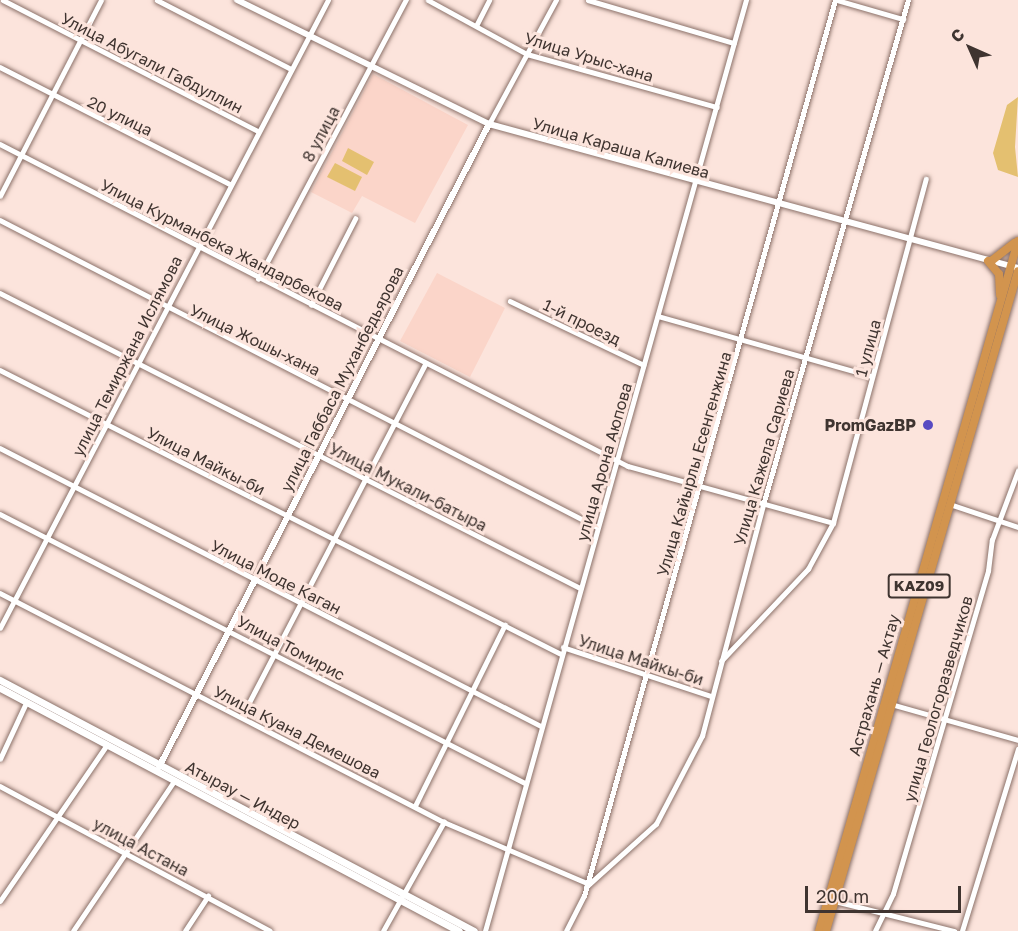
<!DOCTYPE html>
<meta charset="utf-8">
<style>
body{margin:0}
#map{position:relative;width:1018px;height:931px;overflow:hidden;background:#fce4dc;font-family:"Golos Text",sans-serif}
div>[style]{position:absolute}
.built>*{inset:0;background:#fbd5c9}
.green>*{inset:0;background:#e4c070}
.roads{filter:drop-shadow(0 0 2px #8b7169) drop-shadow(0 0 2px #8b7169)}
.minor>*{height:4.5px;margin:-2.25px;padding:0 2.25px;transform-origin:2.25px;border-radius:2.25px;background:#fff}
.tertiary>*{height:6px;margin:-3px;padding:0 3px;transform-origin:3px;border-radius:3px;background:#fff}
.secondary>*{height:7px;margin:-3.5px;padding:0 3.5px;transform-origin:3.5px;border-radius:3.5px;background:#fff}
.trunk>*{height:8px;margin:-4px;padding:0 4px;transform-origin:4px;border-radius:4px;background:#d2944e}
.dots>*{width:16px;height:16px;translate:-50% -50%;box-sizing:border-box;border:3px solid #fce4dc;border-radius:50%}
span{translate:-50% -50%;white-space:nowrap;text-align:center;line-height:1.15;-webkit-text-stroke:6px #fce4dc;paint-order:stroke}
.shield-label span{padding:2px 4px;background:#fce4dc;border:2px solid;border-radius:4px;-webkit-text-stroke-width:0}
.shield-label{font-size:15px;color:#3f3430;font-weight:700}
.street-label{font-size:16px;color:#3f3430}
.poi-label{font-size:16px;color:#3f3430;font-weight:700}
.right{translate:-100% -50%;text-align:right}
.north{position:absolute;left:940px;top:18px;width:60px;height:60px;-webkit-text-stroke:4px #fce4dc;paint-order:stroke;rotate:315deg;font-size:16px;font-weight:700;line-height:24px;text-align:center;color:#3f3430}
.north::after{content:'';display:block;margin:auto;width:21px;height:27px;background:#3f3430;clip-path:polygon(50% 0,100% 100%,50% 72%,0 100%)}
.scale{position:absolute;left:805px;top:886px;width:156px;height:27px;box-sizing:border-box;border:3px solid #3f3430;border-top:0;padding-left:8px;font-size:18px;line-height:21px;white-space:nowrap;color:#3f3430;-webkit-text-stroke:4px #fce4dc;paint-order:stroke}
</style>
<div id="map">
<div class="built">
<i style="clip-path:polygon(373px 74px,468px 125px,415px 223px,362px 196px,352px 213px,311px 192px)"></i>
<i style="clip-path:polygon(437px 273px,505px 308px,470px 377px,400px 341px)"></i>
</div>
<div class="green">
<i style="clip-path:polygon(1018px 97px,1015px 147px,1018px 177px,998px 170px,993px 153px,1007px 105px)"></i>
<i style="clip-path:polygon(348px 148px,374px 162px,367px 175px,342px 161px)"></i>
<i style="clip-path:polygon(335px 163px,362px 177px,355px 191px,327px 177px)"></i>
</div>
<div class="roads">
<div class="minor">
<i style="left:3px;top:0;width:287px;rotate:27.2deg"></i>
<i style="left:157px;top:0;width:151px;rotate:27.2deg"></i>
<i style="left:428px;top:0;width:113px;rotate:28.6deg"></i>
<i style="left:527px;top:54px;width:197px;rotate:15.6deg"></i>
<i style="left:588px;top:0;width:152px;rotate:16.4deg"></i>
<i style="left:837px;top:0;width:69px;rotate:16.1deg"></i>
<i style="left:476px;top:26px;width:29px;rotate:-63deg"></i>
<i style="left:0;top:67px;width:258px;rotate:27deg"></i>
<i style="left:489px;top:124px;width:141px;rotate:-61.6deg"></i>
<i style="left:0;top:144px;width:706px;rotate:27.15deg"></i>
<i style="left:628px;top:466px;width:213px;rotate:15.5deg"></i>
<i style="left:0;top:196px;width:220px;rotate:-62.7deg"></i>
<i style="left:0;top:220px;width:671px;rotate:27.21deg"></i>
<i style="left:258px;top:279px;width:316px;rotate:-62.1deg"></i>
<i style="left:0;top:293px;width:651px;rotate:26.96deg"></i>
<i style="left:510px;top:301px;width:148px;rotate:25.5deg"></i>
<i style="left:311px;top:305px;width:97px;rotate:-62.9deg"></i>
<i style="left:658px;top:316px;width:222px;rotate:15.7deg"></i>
<i style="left:0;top:370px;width:629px;rotate:26.85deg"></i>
<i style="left:0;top:448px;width:608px;rotate:27.2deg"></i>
<i style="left:950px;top:504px;width:72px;rotate:18.7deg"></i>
<i style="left:0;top:514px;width:590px;rotate:27.13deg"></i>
<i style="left:0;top:593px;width:500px;rotate:27.3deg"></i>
<i style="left:444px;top:822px;width:155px;rotate:23.1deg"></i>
<i style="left:0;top:628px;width:708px;rotate:-62.42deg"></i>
<i style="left:563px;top:647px;width:156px;rotate:18.3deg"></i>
<i style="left:721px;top:661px;width:127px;rotate:-46.6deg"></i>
<i style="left:808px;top:569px;width:52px;rotate:-61.5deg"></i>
<i style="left:833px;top:523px;width:356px;rotate:-74.9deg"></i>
<i style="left:891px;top:704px;width:132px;rotate:15.8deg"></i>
<i style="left:242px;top:716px;width:397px;rotate:-62.5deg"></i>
<i style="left:0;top:759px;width:62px;rotate:-65.1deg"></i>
<i style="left:0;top:786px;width:306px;rotate:28.2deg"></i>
<i style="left:415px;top:806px;width:202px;rotate:-63.6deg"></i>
<i style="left:586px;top:887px;width:94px;rotate:-42deg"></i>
<i style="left:656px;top:824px;width:99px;rotate:-62.4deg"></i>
<i style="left:702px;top:736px;width:239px;rotate:-75.2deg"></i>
<i style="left:763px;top:505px;width:525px;rotate:-73.98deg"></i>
<i style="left:0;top:901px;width:189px;rotate:-55.6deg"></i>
<i style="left:835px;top:901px;width:123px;rotate:14.1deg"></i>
<i style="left:73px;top:931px;width:181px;rotate:-56deg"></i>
<i style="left:185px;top:931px;width:42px;rotate:-56.7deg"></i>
<i style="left:383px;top:931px;width:125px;rotate:-60.8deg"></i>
<i style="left:485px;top:931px;width:967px;rotate:-74.34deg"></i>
<i style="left:566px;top:931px;width:39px;rotate:-63deg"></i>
<i style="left:584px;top:896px;width:930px;rotate:-74.35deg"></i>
<i style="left:875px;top:931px;width:41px;rotate:-64.1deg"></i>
<i style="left:893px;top:894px;width:337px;rotate:-73.6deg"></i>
<i style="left:988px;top:571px;width:31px;rotate:-83deg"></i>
<i style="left:992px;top:540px;width:74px;rotate:-69.4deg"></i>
<i style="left:962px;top:931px;width:190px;rotate:-72.9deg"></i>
</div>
<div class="tertiary">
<i style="left:237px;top:0;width:281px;rotate:26.2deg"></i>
<i style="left:489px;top:124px;width:548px;rotate:15.23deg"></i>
<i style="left:159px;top:767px;width:723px;rotate:-62.83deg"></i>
</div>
<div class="secondary">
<i style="left:0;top:680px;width:536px;rotate:27.9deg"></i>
<i style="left:0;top:688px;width:519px;rotate:27.9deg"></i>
</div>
<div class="trunk">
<i style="left:988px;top:261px;width:17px;rotate:50deg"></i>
<i style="left:999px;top:274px;width:21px;rotate:87deg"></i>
<i style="left:990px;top:262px;width:31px;rotate:-38deg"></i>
<i style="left:819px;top:931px;width:718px;rotate:-73.91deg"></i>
<i style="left:826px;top:931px;width:687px;rotate:-73.78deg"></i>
</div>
</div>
<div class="dots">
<i style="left:928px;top:425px;background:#584ac2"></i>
</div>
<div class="shield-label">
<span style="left:919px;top:586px">KAZ09</span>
</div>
<div class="street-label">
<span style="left:589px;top:57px;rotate:17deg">Улица Урыс-хана</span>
<span style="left:152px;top:63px;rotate:27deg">Улица Абугали Габдуллин</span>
<span style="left:120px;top:116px;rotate:26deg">20 улица</span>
<span style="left:321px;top:134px;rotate:-62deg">8 улица</span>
<span style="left:621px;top:148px;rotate:16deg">Улица Караша Калиева</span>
<span style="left:222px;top:245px;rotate:27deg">Улица Курманбека Жандарбекова</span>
<span style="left:582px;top:322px;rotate:26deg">1-й проезд</span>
<span style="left:255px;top:340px;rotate:26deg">Улица Жошы-хана</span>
<span style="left:868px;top:348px;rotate:-75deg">1 улица</span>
<span style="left:127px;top:356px;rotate:-63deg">улица Темиржана Ислямова</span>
<span style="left:342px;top:379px;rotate:-63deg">улица Габбаса Муханбедьярова</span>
<span style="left:764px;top:457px;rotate:-74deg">Улица Кажела Сариева</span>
<span style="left:206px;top:461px;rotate:27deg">Улица Майкы-би</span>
<span style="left:604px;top:462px;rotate:-74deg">улица Арона Аюпова</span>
<span style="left:694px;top:464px;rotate:-74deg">Улица Кайырлы Есенгенжина</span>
<span style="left:408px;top:487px;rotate:27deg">Улица Мукали-батыра</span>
<span style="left:276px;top:577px;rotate:27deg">Улица Моде Каган</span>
<span style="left:291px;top:648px;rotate:28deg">Улица Томирис</span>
<span style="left:641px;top:660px;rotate:18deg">Улица Майкы-би</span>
<span style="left:874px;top:685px;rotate:-74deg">Астрахань — Актау</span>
<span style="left:938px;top:699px;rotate:-74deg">улица Геологоразведчиков</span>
<span style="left:297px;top:732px;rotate:27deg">Улица Куана Демешова</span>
<span style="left:243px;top:795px;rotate:28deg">Атырау — Индер</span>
<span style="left:141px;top:847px;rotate:28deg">улица Астана</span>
</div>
<div class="poi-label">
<span class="right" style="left:916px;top:425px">PromGazBP</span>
</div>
<div class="north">С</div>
<div class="scale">200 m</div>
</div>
